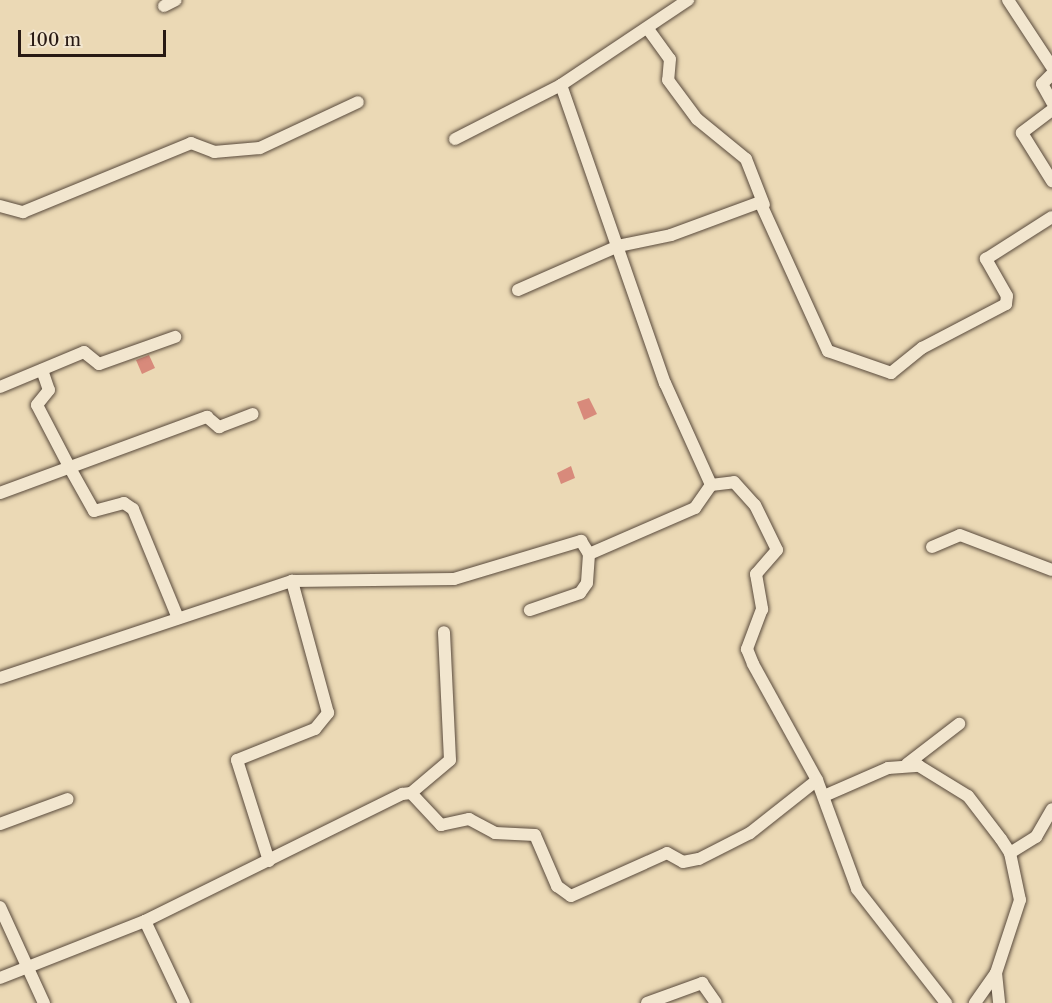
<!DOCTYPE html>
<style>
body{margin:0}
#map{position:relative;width:1052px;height:1003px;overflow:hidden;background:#ebd9b5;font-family:"Libre Caslon Text",serif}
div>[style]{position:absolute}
.building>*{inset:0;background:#d88a7b}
.roads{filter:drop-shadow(0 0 2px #594a3c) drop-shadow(0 0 2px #594a3c)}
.minor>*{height:12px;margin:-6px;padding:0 6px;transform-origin:6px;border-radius:6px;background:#f2e6cf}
span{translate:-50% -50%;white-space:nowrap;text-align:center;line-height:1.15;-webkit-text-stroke:4.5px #f2e6cf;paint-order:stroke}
.scale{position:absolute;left:18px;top:30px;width:148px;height:27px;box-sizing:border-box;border:3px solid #281a14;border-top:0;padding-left:8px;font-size:18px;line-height:21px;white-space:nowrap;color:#281a14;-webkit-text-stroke:4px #f2e6cf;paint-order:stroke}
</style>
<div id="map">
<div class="building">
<i style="clip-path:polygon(149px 355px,155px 368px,142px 374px,136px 360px)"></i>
<i style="clip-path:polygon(589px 398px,597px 414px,584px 420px,577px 402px)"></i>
<i style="clip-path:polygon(571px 466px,575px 478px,561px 484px,557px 473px)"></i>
</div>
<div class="roads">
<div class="minor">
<i style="left:1008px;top:0;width:80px;rotate:56.7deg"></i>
<i style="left:164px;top:6px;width:13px;rotate:-27deg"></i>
<i style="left:648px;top:29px;width:37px;rotate:54deg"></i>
<i style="left:670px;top:59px;width:21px;rotate:95deg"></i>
<i style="left:668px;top:80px;width:49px;rotate:53.4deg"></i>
<i style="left:697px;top:119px;width:63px;rotate:39.2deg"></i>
<i style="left:746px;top:159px;width:49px;rotate:68.6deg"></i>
<i style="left:1052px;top:74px;width:14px;rotate:135deg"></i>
<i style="left:1042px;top:84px;width:21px;rotate:61deg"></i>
<i style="left:561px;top:85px;width:316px;rotate:70.8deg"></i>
<i style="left:665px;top:383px;width:112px;rotate:65.7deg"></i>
<i style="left:711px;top:485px;width:28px;rotate:125deg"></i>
<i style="left:695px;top:508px;width:116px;rotate:156.5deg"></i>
<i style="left:1052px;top:110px;width:38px;rotate:143deg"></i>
<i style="left:1022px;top:133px;width:57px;rotate:58deg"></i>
<i style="left:455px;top:139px;width:119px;rotate:-27deg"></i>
<i style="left:561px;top:85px;width:153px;rotate:-33.8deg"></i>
<i style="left:0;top:206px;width:24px;rotate:15deg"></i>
<i style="left:23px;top:212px;width:182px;rotate:-22.3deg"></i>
<i style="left:191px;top:143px;width:25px;rotate:21deg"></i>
<i style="left:214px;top:152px;width:46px;rotate:-5deg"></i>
<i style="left:260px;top:148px;width:108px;rotate:-25.1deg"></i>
<i style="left:518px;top:290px;width:109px;rotate:-23.7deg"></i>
<i style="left:618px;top:246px;width:54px;rotate:-11.7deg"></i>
<i style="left:671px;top:235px;width:95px;rotate:-20.3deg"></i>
<i style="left:760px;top:202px;width:164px;rotate:65.5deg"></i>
<i style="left:828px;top:351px;width:67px;rotate:19.2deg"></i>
<i style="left:891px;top:373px;width:40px;rotate:-39deg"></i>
<i style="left:922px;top:348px;width:95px;rotate:-27.6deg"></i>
<i style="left:1006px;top:304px;width:8px;rotate:-83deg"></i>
<i style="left:1007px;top:296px;width:43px;rotate:-119.6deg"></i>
<i style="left:986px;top:259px;width:78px;rotate:-32.5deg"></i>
<i style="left:42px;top:370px;width:21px;rotate:71deg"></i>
<i style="left:49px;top:390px;width:19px;rotate:129deg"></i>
<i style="left:37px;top:405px;width:73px;rotate:62.4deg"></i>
<i style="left:71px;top:470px;width:47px;rotate:60.7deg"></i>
<i style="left:94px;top:511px;width:31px;rotate:-15deg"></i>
<i style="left:124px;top:503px;width:11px;rotate:34deg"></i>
<i style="left:133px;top:509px;width:118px;rotate:67.6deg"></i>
<i style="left:0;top:387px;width:91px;rotate:-22.6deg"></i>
<i style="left:84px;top:352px;width:19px;rotate:39deg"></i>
<i style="left:99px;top:364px;width:81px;rotate:-19.6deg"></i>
<i style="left:711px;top:485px;width:23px;rotate:-7deg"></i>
<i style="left:734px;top:482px;width:31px;rotate:48deg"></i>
<i style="left:755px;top:505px;width:50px;rotate:63.9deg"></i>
<i style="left:777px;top:550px;width:32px;rotate:131deg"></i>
<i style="left:756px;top:574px;width:36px;rotate:80deg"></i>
<i style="left:762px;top:609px;width:43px;rotate:110.6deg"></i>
<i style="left:747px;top:649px;width:16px;rotate:68deg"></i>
<i style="left:753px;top:664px;width:132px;rotate:61.1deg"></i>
<i style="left:817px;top:780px;width:116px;rotate:69.8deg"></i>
<i style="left:857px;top:889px;width:145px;rotate:52deg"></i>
<i style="left:0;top:493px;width:221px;rotate:-20.2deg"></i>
<i style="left:207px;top:417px;width:16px;rotate:40deg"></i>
<i style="left:219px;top:427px;width:36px;rotate:-21deg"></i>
<i style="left:932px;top:547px;width:30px;rotate:-23deg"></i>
<i style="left:960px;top:535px;width:98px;rotate:20.8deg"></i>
<i style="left:0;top:678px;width:308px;rotate:-18.4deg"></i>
<i style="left:292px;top:581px;width:162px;rotate:-0.7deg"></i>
<i style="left:454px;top:579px;width:133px;rotate:-16.7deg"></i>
<i style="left:581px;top:541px;width:15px;rotate:58deg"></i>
<i style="left:589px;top:554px;width:29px;rotate:94deg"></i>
<i style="left:587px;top:583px;width:12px;rotate:125deg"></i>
<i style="left:580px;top:593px;width:53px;rotate:161.2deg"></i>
<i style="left:907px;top:764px;width:66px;rotate:-37.6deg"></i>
<i style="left:411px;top:793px;width:51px;rotate:-40.2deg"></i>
<i style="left:450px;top:760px;width:128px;rotate:-92.7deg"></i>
<i style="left:824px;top:796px;width:70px;rotate:-23.6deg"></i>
<i style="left:888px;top:768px;width:31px;rotate:-4deg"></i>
<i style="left:919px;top:766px;width:57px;rotate:31.5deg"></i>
<i style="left:968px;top:796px;width:54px;rotate:52.5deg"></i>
<i style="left:1001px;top:839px;width:17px;rotate:57deg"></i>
<i style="left:1010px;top:853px;width:48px;rotate:78deg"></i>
<i style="left:1020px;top:900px;width:77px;rotate:108.2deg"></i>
<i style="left:996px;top:973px;width:37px;rotate:125deg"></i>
<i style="left:0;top:824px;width:72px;rotate:-20.2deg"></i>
<i style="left:1010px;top:853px;width:31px;rotate:-32deg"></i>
<i style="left:1036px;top:837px;width:32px;rotate:-60deg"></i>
<i style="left:269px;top:861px;width:106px;rotate:-107.6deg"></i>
<i style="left:237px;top:760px;width:84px;rotate:-21.7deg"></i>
<i style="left:315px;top:729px;width:21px;rotate:-51deg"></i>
<i style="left:328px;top:713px;width:137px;rotate:-105.3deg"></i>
<i style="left:0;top:907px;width:106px;rotate:65.4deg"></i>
<i style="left:145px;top:921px;width:91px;rotate:64.6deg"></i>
<i style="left:996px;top:973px;width:30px;rotate:84deg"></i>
<i style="left:0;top:978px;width:156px;rotate:-21.5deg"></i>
<i style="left:145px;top:921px;width:287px;rotate:-26.3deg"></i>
<i style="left:402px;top:794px;width:9px;rotate:-6deg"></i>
<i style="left:411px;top:793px;width:44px;rotate:46.8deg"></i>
<i style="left:441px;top:825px;width:29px;rotate:-12deg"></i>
<i style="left:469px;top:819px;width:30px;rotate:28deg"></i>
<i style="left:495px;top:833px;width:40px;rotate:2.9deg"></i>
<i style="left:535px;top:835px;width:56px;rotate:66.7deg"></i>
<i style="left:557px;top:886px;width:17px;rotate:36deg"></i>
<i style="left:571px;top:896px;width:105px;rotate:-24.1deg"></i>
<i style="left:667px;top:853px;width:18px;rotate:29deg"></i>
<i style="left:683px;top:862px;width:16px;rotate:-11deg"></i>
<i style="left:699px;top:859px;width:57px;rotate:-27deg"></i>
<i style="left:750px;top:833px;width:85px;rotate:-38.3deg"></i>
<i style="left:647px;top:1003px;width:59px;rotate:-20deg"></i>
<i style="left:702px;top:983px;width:24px;rotate:55deg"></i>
</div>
</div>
<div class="scale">100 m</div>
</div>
